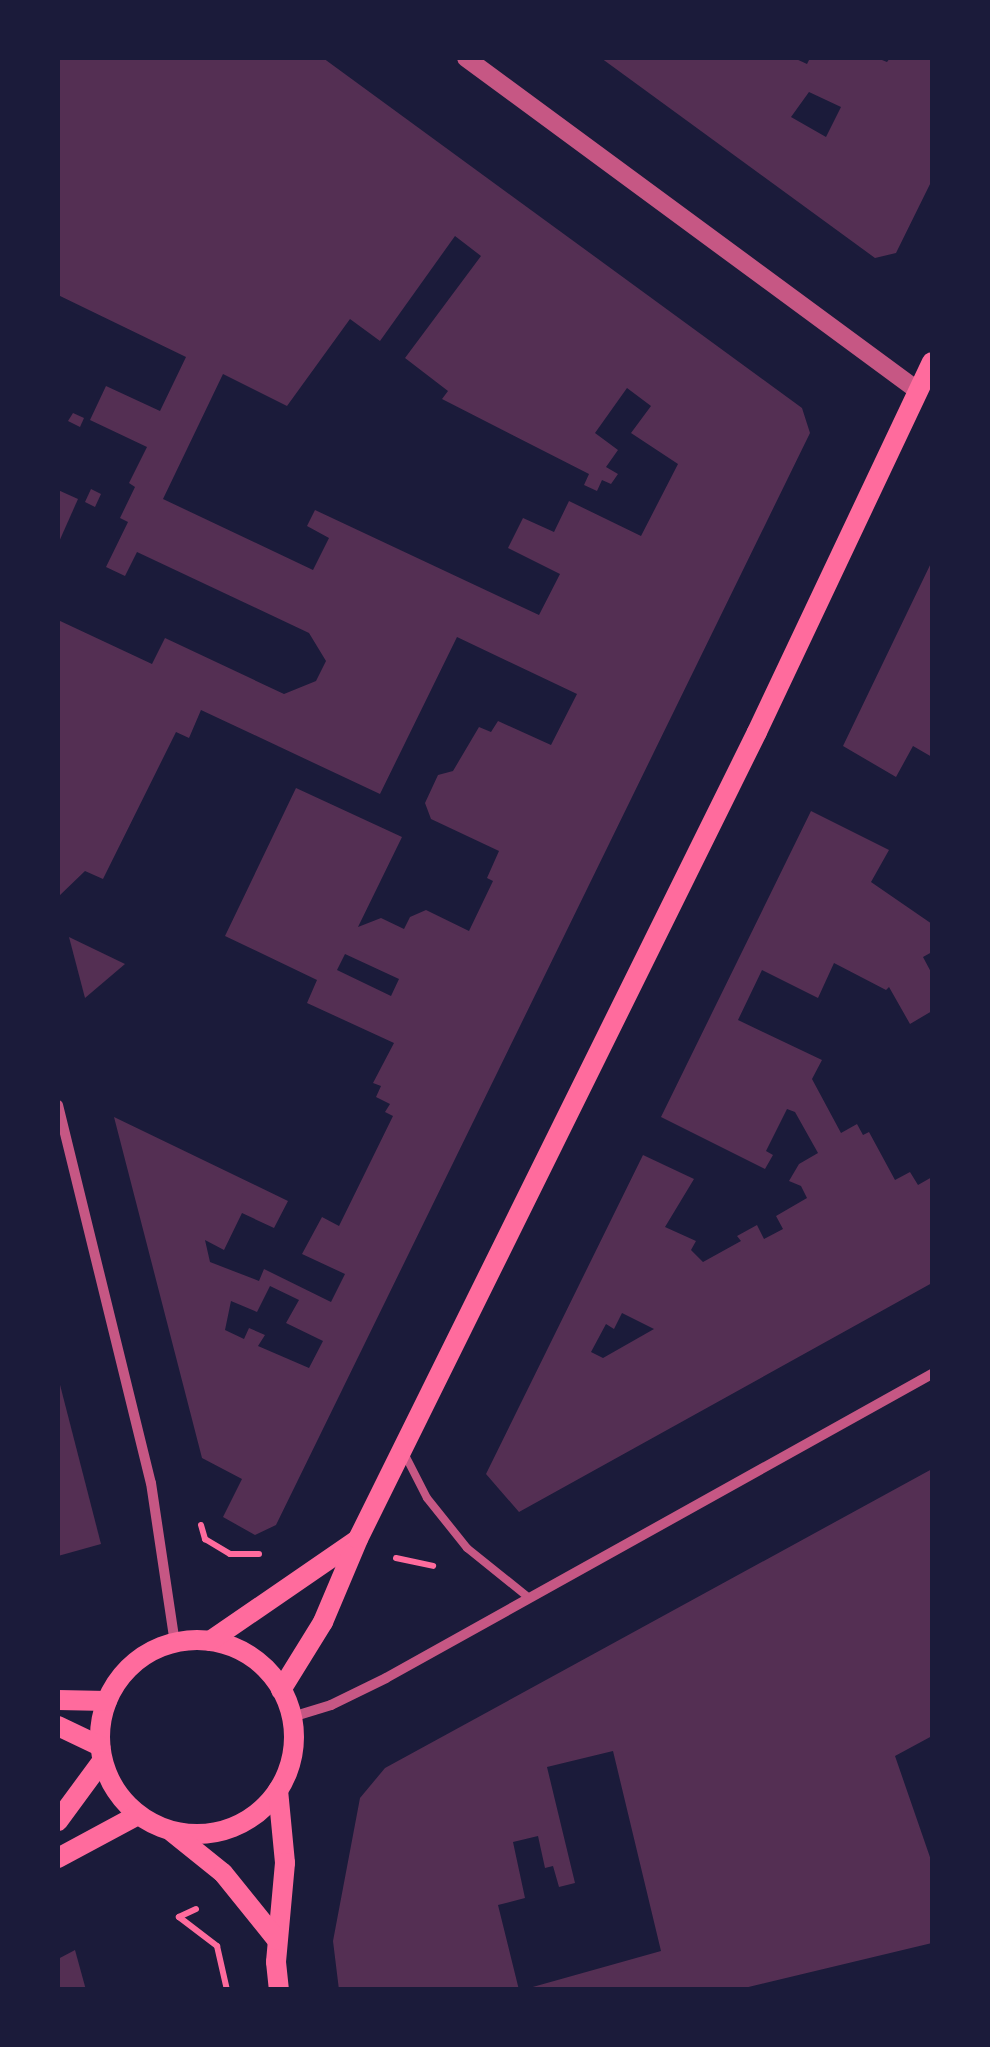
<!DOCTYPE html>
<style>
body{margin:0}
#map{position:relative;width:990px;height:2047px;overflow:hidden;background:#1b1b3a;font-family:Lato,sans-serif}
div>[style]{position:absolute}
.building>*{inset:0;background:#542f53}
.path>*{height:6px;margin:-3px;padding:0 3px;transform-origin:3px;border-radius:3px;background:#ff6b9d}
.service>*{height:8px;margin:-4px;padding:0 4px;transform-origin:4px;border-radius:4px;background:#c65784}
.minor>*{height:10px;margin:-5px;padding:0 5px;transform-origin:5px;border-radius:5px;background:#c65784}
.tertiary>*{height:18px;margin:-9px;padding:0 9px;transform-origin:9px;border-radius:9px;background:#c65784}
.secondary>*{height:20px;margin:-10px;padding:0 10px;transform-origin:10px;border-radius:10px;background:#ff6b9d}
.secondary>.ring{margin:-10px;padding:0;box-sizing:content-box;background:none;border:20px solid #ff6b9d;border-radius:50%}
span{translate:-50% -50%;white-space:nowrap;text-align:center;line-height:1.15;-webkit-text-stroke:8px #1b1b3a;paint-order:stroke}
.frame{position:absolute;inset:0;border:60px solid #1b1b3a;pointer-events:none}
</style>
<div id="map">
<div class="building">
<i style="clip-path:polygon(evenodd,58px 58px,323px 58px,802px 408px,810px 433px,276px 1525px,255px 1535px,223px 1517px,242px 1479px,202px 1458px,114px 1117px,288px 1201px,274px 1228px,242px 1213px,224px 1250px,205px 1240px,210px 1262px,259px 1281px,264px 1269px,331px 1302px,345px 1274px,302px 1254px,322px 1217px,339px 1226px,393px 1116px,385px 1112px,390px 1104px,376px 1097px,381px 1086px,373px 1083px,394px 1043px,307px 1003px,317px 980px,225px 936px,296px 788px,402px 837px,358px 927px,381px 918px,404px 929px,410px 917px,426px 910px,469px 931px,493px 881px,487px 878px,499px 851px,431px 819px,425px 803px,438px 775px,453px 771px,479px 727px,491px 732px,498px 721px,551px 745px,577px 694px,457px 637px,380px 794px,201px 710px,189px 738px,176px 732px,103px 879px,85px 871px,58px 897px,58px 620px,152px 664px,165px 638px,284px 694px,316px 681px,326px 661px,309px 633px,137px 552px,125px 576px,106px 567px,128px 522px,120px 518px,135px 487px,129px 483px,147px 447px,90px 420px,106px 386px,160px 411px,186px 357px,58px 295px,58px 58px,455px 236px,481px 256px,405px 358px,448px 391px,442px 399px,589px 474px,584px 485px,597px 491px,602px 480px,611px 484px,618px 474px,606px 467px,618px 450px,595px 433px,627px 388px,651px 406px,631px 433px,678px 464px,641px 536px,569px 501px,554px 532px,523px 518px,508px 548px,560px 574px,539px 615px,315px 510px,307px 526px,329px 538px,313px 570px,163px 499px,223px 374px,287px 406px,350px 319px,380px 341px,455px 236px,58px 58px,345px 954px,399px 979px,391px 996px,337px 970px,345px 954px,58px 58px,270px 1286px,299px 1300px,286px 1323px,323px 1341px,309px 1368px,258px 1346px,265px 1335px,249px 1328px,244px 1339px,225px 1330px,231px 1301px,257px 1312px,270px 1286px)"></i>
<i style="clip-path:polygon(evenodd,601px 58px,794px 58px,807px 64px,810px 58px,877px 58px,887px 62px,890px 58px,932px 58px,932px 180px,896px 253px,875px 258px,601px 58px,809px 92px,841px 107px,826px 137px,791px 117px,809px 92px)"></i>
<i style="clip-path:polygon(73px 413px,84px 418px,80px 427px,68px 421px)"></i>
<i style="clip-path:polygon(91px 489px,101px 494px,95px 507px,85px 502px)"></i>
<i style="clip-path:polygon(58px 490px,78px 499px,58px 544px)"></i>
<i style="clip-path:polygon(932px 561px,932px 757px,913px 746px,896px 777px,843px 746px)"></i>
<i style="clip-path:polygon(evenodd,811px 811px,889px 850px,871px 882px,932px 924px,932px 952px,923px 957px,932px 974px,932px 1011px,910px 1024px,889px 987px,886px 990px,834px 963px,818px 998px,762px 970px,738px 1020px,822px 1060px,812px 1079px,841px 1133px,857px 1124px,863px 1135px,869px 1132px,895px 1180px,910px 1172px,918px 1185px,932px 1177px,932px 1283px,519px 1512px,486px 1474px,643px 1155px,694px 1179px,665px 1227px,696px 1241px,691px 1250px,703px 1262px,741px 1241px,737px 1236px,757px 1225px,764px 1239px,783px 1229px,776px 1216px,807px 1198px,801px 1186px,789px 1181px,799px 1164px,818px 1153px,795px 1112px,787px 1109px,766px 1151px,773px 1155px,765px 1169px,661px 1117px,811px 811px,622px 1313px,654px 1329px,603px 1358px,591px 1352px,606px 1324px,614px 1329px,622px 1313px)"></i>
<i style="clip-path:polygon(69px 937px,125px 964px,85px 998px)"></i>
<i style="clip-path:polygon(58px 1377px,101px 1544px,58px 1556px)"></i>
<i style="clip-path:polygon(932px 1469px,932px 1736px,895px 1756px,932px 1863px,932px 1943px,736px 1990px,522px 1990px,661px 1951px,613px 1751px,547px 1767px,575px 1883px,559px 1887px,553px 1866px,545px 1868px,538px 1836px,513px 1842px,525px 1898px,498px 1905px,519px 1990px,339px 1990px,333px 1941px,360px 1798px,385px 1768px)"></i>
<i style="clip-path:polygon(75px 1950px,86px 1990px,58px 1990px,58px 1959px)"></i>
</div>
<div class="path">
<i style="left:201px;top:1525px;width:15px;rotate:74deg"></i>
<i style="left:205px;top:1539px;width:29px;rotate:31deg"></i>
<i style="left:230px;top:1554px;width:29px"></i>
<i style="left:396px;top:1558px;width:38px;rotate:12deg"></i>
<i style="left:196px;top:1909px;width:19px;rotate:155deg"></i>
<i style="left:179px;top:1917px;width:48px;rotate:37.3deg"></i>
<i style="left:217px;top:1946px;width:45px;rotate:77.2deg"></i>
</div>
<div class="service">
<i style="left:405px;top:1455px;width:48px;rotate:62.9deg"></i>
<i style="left:427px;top:1498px;width:64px;rotate:51.3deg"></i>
<i style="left:467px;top:1548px;width:78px;rotate:38.8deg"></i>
</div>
<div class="minor">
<i style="left:58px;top:1105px;width:389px;rotate:76.2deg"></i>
<i style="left:151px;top:1483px;width:162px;rotate:81.5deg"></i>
<i style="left:292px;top:1717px;width:41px;rotate:-17.1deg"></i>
<i style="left:331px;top:1705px;width:61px;rotate:-26.1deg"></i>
<i style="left:386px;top:1678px;width:625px;rotate:-29.11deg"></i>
</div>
<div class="tertiary">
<i style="left:466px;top:58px;width:560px;rotate:36.36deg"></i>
</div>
<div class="secondary">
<i class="ring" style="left:100px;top:1640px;width:174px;height:174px"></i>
<i style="left:210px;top:1641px;width:178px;rotate:-34.5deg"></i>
<i style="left:281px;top:1690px;width:80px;rotate:-58.3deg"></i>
<i style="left:323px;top:1622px;width:90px;rotate:-67.1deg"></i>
<i style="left:358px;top:1539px;width:900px;rotate:-63.69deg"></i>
<i style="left:757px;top:732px;width:409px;rotate:-64.7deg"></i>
<i style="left:58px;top:1700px;width:49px;rotate:1.2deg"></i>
<i style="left:58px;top:1726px;width:47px;rotate:25.5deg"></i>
<i style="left:278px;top:1790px;width:73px;rotate:84.5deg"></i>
<i style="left:285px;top:1863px;width:99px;rotate:95.2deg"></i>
<i style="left:276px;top:1962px;width:28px;rotate:84deg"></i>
<i style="left:58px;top:1821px;width:74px;rotate:-53.7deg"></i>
<i style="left:172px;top:1832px;width:65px;rotate:38.8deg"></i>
<i style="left:223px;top:1873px;width:86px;rotate:51.1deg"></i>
<i style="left:58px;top:1858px;width:91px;rotate:-28.3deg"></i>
</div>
<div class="frame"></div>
</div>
